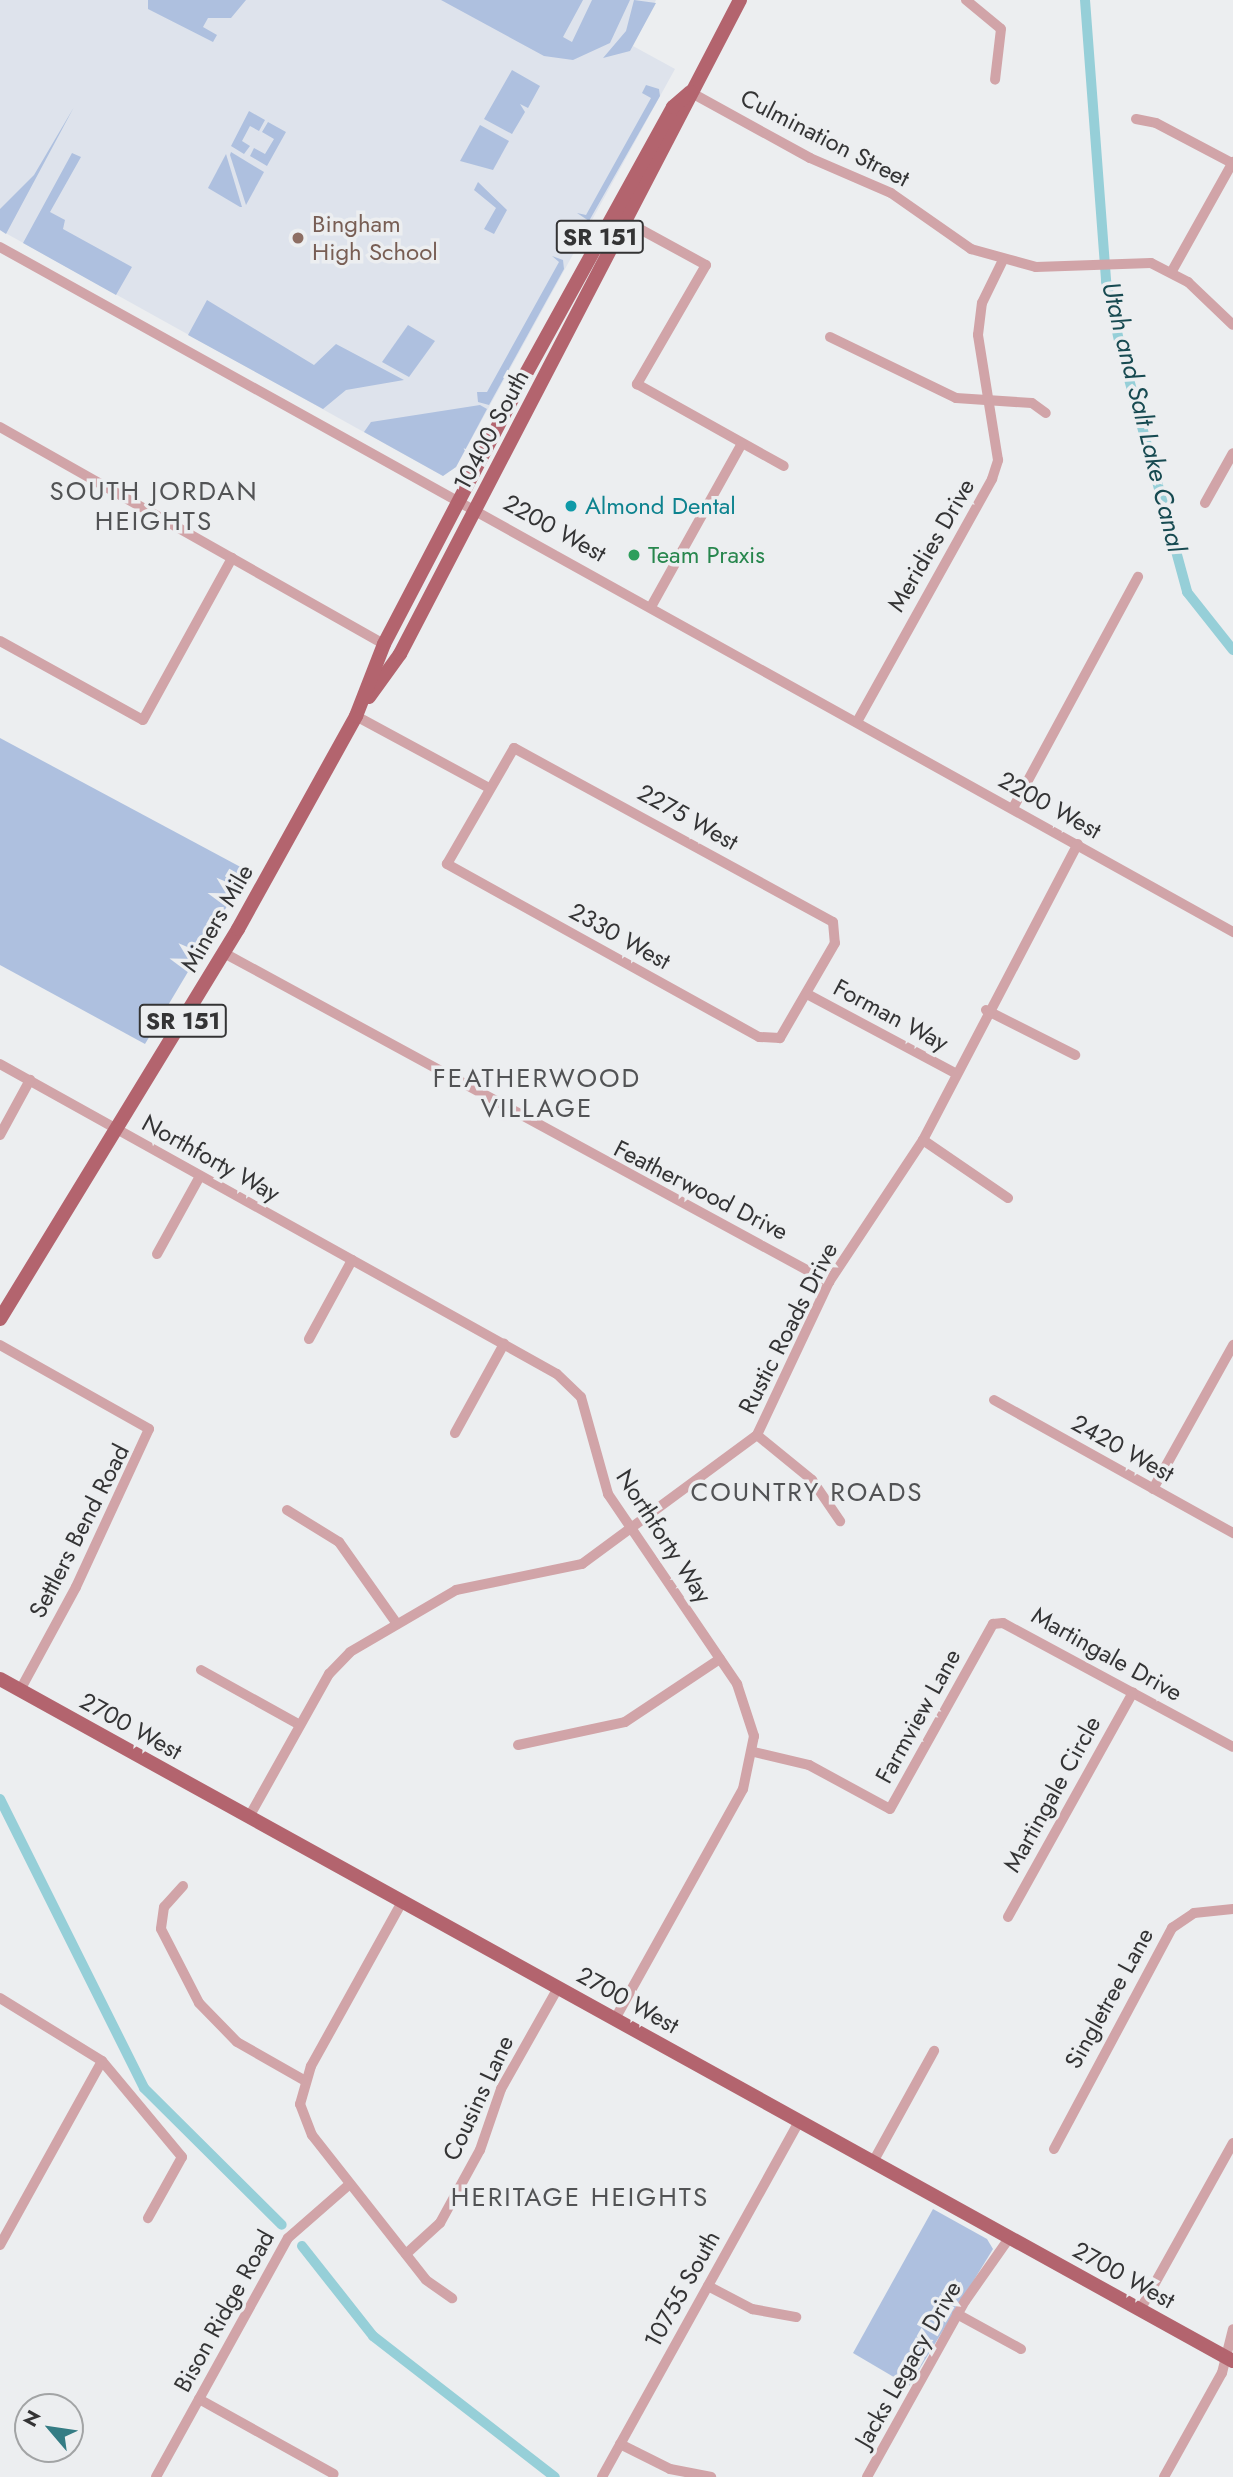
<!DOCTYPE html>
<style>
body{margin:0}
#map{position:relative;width:1233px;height:2477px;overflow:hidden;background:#eceef0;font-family:Jost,sans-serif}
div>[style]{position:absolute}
.built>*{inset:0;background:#dee3ec}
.green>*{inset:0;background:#aec0df}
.canal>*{height:10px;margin:-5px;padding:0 5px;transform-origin:5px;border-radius:5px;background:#96cfd8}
.minor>*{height:10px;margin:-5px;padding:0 5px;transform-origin:5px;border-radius:5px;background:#d1a4a8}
.major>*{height:14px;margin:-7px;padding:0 7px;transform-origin:7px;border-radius:7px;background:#b3646e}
.dots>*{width:19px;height:19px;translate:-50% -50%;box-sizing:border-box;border:4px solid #eceef0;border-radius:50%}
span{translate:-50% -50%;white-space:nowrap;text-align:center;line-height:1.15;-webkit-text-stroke:7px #eceef0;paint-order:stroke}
.shield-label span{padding:2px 5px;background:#eceef0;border:2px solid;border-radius:5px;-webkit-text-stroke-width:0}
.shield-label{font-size:23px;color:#343435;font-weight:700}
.street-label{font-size:24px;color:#343435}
.education-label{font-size:24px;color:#785e54}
.left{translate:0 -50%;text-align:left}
.culture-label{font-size:24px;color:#0d838f}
.leisure-label{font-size:24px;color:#27864d}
.water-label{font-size:26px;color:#174a51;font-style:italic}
.neighbourhood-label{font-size:26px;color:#525355;letter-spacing:2px}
.north{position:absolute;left:14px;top:2393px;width:70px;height:70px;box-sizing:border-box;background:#eceef0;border:2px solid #a2a4a5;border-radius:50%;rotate:299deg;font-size:19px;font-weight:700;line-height:28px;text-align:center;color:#343435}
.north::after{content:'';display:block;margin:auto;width:24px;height:32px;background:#347c84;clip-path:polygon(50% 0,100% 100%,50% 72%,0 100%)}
</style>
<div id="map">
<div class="built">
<i style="clip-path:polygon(0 0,656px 0,633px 46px,675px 69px,456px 467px,443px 476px,0 230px)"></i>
</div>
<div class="green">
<i style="clip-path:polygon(148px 0,246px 0,231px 18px,208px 18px,203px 27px,217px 35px,213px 42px,148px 9px)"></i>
<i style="clip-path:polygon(441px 0,583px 0,563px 37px,572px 42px,592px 0,630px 0,610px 43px,573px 60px,544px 56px)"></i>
<i style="clip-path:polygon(634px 0,656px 3px,630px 51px,603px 58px,626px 31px)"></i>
<i style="clip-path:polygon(512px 70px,540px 86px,528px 108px,520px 104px,525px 112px,512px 134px,484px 119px)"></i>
<i style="clip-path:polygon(646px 85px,659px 89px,660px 96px,589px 221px,577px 213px,586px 215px,651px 98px,642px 93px)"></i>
<i style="clip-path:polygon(74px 107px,6px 234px,0 230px,0 209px,34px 175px)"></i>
<i style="clip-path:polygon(249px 111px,265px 120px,259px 131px,250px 126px,242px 141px,250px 146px,244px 154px,231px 146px)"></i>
<i style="clip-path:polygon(268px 122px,286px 132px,267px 166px,250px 156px,254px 148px,265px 154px,274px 139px,262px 132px)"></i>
<i style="clip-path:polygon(480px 125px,509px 141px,493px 170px,460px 161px)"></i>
<i style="clip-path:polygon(231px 152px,264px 172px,246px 205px,230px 155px)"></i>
<i style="clip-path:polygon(72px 153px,81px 157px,50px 212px,65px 220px,63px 229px,132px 267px,116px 295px,23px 243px)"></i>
<i style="clip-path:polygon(226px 154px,242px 207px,240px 207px,208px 188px)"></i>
<i style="clip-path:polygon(478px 182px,507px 210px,494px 234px,484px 229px,496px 208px,474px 190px)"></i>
<i style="clip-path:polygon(552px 256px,563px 260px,564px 269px,489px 405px,478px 402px,477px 392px,487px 392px,559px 262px)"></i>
<i style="clip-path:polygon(207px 300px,314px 365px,336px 344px,404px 380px,346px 390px,323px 409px,188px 335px)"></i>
<i style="clip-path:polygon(408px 325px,435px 341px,409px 377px,382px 362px)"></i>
<i style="clip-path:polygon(480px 405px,487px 409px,456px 467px,443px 476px,364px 432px,371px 422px)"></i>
<i style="clip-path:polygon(0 738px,248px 871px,145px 1044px,0 965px)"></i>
<i style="clip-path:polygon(933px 2209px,987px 2239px,993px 2249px,909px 2386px,853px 2353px)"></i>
</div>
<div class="canal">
<i style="left:1085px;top:0;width:282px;rotate:85.7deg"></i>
<i style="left:1106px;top:281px;width:71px;rotate:77.7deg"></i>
<i style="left:1121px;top:350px;width:251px;rotate:74.7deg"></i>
<i style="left:1187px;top:592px;width:74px;rotate:51.6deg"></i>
<i style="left:0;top:1799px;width:323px;rotate:63.5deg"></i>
<i style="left:144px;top:2088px;width:194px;rotate:44.8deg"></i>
<i style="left:302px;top:2246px;width:115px;rotate:51.7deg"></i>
<i style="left:373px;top:2336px;width:230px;rotate:37.8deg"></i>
</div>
<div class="minor">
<i style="left:966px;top:0;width:45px;rotate:39.6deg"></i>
<i style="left:1001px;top:29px;width:51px;rotate:96.7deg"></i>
<i style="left:690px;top:92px;width:137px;rotate:28.8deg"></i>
<i style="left:810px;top:158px;width:88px;rotate:23.4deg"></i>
<i style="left:891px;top:193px;width:98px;rotate:35deg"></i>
<i style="left:971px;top:249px;width:67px;rotate:15.5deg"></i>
<i style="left:1036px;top:267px;width:115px;rotate:-2deg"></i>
<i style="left:1151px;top:263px;width:42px;rotate:27.2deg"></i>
<i style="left:1188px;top:282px;width:62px;rotate:43.7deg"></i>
<i style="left:1136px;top:119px;width:20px;rotate:11deg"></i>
<i style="left:1156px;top:123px;width:86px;rotate:27.8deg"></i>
<i style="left:627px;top:222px;width:90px;rotate:28.6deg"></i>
<i style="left:706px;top:265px;width:138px;rotate:120.1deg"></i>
<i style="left:637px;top:384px;width:168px;rotate:29.2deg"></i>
<i style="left:0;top:247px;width:1411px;rotate:29.05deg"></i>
<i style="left:1172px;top:271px;width:125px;rotate:-60.8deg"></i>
<i style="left:830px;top:337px;width:140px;rotate:25.8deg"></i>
<i style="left:956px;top:398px;width:76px;rotate:3.8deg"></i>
<i style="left:1032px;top:403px;width:17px;rotate:36deg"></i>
<i style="left:0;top:427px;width:441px;rotate:29.5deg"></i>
<i style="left:1205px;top:503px;width:57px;rotate:-60.8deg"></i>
<i style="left:652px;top:605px;width:185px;rotate:-60.9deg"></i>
<i style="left:0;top:641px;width:163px;rotate:28.9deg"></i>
<i style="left:143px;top:720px;width:185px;rotate:-61.2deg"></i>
<i style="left:356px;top:716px;width:151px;rotate:28.4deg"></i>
<i style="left:858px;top:720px;width:276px;rotate:-60.9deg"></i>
<i style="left:992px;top:479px;width:20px;rotate:-72deg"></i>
<i style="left:998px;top:460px;width:127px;rotate:-99.1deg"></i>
<i style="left:978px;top:335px;width:32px;rotate:-83deg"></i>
<i style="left:982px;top:303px;width:48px;rotate:-64deg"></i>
<i style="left:514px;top:748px;width:363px;rotate:28.6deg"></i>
<i style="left:833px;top:922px;width:21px;rotate:85deg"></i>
<i style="left:835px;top:943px;width:110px;rotate:120.1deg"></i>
<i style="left:780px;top:1038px;width:21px;rotate:-177deg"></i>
<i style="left:759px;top:1037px;width:357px;rotate:-151deg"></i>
<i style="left:447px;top:864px;width:134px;rotate:-60deg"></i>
<i style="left:1013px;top:808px;width:263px;rotate:-61.6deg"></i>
<i style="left:224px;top:953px;width:689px;rotate:28.54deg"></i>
<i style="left:807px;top:994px;width:168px;rotate:28.1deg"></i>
<i style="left:986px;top:1010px;width:100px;rotate:26.8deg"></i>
<i style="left:0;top:1064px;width:637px;rotate:29.1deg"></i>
<i style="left:557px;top:1374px;width:33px;rotate:44deg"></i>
<i style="left:581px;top:1397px;width:101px;rotate:74.4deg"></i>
<i style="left:608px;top:1494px;width:230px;rotate:55.8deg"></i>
<i style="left:737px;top:1684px;width:55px;rotate:71.9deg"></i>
<i style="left:754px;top:1736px;width:54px;rotate:101.7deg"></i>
<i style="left:743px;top:1789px;width:263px;rotate:119.1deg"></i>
<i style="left:0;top:1135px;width:63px;rotate:-61.4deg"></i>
<i style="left:923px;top:1140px;width:103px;rotate:34.3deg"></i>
<i style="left:157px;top:1254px;width:89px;rotate:-61.1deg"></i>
<i style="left:309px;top:1339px;width:90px;rotate:-61.4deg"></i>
<i style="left:0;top:1345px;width:171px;rotate:29.4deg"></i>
<i style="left:149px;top:1429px;width:174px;rotate:114.8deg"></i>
<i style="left:76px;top:1587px;width:117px;rotate:118.5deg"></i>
<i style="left:994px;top:1400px;width:274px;rotate:29.1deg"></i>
<i style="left:455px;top:1433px;width:102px;rotate:-61.2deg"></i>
<i style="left:757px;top:1435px;width:71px;rotate:39.3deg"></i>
<i style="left:812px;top:1480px;width:50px;rotate:55.7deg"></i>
<i style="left:1153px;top:1489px;width:165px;rotate:-60.9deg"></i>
<i style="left:287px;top:1510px;width:61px;rotate:31.6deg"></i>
<i style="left:339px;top:1542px;width:100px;rotate:54.7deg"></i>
<i style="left:201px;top:1670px;width:113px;rotate:29.1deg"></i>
<i style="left:518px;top:1745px;width:109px;rotate:-12.1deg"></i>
<i style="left:625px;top:1722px;width:114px;rotate:-33.6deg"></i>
<i style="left:754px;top:1752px;width:57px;rotate:13.3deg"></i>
<i style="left:809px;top:1765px;width:92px;rotate:28.5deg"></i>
<i style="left:890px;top:1809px;width:212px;rotate:-60.9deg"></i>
<i style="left:993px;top:1624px;width:10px;rotate:-6deg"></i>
<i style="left:1003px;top:1623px;width:261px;rotate:28.3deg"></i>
<i style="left:249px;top:1817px;width:164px;rotate:-60.8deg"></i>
<i style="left:329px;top:1674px;width:30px;rotate:-46deg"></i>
<i style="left:350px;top:1652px;width:123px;rotate:-30.3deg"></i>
<i style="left:456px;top:1590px;width:129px;rotate:-11.7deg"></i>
<i style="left:582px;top:1564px;width:217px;rotate:-36.4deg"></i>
<i style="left:757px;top:1435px;width:169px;rotate:-64.8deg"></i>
<i style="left:829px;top:1282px;width:170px;rotate:-56.5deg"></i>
<i style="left:923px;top:1140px;width:334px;rotate:-62.4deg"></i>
<i style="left:183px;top:1886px;width:28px;rotate:132deg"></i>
<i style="left:164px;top:1907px;width:22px;rotate:98deg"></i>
<i style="left:161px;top:1929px;width:83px;rotate:62.8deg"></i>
<i style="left:199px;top:2003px;width:54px;rotate:45.7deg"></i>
<i style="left:237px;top:2042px;width:77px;rotate:29.6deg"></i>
<i style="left:402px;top:1902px;width:188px;rotate:119deg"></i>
<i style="left:311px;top:2066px;width:40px;rotate:106deg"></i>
<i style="left:300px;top:2104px;width:33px;rotate:69deg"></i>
<i style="left:312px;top:2135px;width:184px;rotate:51.8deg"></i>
<i style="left:426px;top:2280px;width:32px;rotate:35deg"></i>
<i style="left:1008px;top:1917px;width:257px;rotate:-60.9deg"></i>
<i style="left:0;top:1998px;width:120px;rotate:31.7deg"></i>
<i style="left:102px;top:2061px;width:125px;rotate:50.2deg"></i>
<i style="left:182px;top:2157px;width:70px;rotate:119.1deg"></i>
<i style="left:1054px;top:2149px;width:251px;rotate:-61.9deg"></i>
<i style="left:1172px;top:1928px;width:27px;rotate:-34deg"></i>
<i style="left:1194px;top:1913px;width:39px;rotate:-6deg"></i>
<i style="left:873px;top:2162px;width:127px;rotate:-61.2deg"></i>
<i style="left:0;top:2245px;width:210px;rotate:-61deg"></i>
<i style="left:406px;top:2254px;width:46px;rotate:-42.4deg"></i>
<i style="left:440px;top:2223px;width:83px;rotate:-61.3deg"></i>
<i style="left:480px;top:2150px;width:65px;rotate:-71deg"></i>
<i style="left:501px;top:2089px;width:116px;rotate:-60.6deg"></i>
<i style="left:708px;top:2286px;width:50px;rotate:27.6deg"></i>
<i style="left:752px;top:2309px;width:45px;rotate:10.3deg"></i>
<i style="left:1140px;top:2310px;width:191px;rotate:-60.9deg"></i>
<i style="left:957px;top:2314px;width:73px;rotate:28.7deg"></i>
<i style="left:199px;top:2399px;width:154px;rotate:29.1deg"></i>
<i style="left:620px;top:2444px;width:56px;rotate:26.6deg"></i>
<i style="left:670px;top:2469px;width:42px;rotate:11deg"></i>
<i style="left:156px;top:2477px;width:273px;rotate:-61.1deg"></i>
<i style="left:288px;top:2238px;width:82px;rotate:-41.1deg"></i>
<i style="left:602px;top:2477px;width:407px;rotate:-61deg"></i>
<i style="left:867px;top:2477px;width:201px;rotate:-60.9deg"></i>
<i style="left:965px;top:2301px;width:78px;rotate:-54.9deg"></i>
<i style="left:1164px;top:2477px;width:119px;rotate:-60.9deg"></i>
<i style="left:1222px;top:2373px;width:45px;rotate:-76deg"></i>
</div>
<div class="major">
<i style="left:369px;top:697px;width:53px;rotate:-54.2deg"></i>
<i style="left:400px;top:654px;width:737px;rotate:-62.53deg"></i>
<i style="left:0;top:1319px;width:457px;rotate:-58.6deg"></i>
<i style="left:238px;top:929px;width:244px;rotate:-61deg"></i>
<i style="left:356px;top:716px;width:77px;rotate:-68.7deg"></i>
<i style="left:384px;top:644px;width:289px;rotate:-62.4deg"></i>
<i style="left:518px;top:388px;width:321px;rotate:-61.1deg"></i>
<i style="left:673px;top:107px;width:23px;rotate:-41deg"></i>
<i style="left:0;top:1679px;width:1409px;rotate:28.95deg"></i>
</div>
<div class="dots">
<i style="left:298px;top:238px;background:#8d6e63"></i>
<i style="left:571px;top:506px;background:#0f9aa8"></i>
<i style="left:634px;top:555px;background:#2e9e5b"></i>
</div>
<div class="shield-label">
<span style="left:600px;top:237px">SR 151</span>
<span style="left:183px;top:1021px">SR 151</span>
</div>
<div class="street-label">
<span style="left:825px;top:138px;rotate:27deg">Culmination Street</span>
<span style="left:491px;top:430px;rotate:-62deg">10400 South</span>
<span style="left:555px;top:528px;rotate:29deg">2200 West</span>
<span style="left:931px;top:545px;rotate:-60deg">Meridies Drive</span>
<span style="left:1050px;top:805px;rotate:29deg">2200 West</span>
<span style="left:688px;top:817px;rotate:29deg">2275 West</span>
<span style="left:217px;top:918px;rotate:-60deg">Miners Mile</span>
<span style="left:620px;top:936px;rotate:29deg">2330 West</span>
<span style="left:891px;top:1015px;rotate:28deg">Forman Way</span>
<span style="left:211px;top:1158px;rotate:29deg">Northforty Way</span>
<span style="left:701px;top:1190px;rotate:27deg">Featherwood Drive</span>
<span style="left:788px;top:1328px;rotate:-63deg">Rustic Roads Drive</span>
<span style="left:1123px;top:1448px;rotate:29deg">2420 West</span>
<span style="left:79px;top:1531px;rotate:-63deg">Settlers Bend Road</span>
<span style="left:664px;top:1536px;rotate:57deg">Northforty Way</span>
<span style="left:1107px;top:1654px;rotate:29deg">Martingale Drive</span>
<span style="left:918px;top:1716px;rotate:-61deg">Farmview Lane</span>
<span style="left:131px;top:1726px;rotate:29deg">2700 West</span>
<span style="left:1052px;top:1794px;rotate:-61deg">Martingale Circle</span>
<span style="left:1109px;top:1998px;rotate:-61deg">Singletree Lane</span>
<span style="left:628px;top:2000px;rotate:29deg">2700 West</span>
<span style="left:478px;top:2098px;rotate:-65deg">Cousins Lane</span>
<span style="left:1124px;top:2275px;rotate:29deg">2700 West</span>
<span style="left:682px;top:2289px;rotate:-61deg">10755 South</span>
<span style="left:224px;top:2311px;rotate:-61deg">Bison Ridge Road</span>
<span style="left:908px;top:2364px;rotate:-60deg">Jacks Legacy Drive</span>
</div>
<div class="education-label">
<span class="left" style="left:312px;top:238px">Bingham<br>High School</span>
</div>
<div class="culture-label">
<span class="left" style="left:585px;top:506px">Almond Dental</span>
</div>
<div class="leisure-label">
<span class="left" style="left:648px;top:555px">Team Praxis</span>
</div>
<div class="water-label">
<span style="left:1143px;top:417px;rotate:76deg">Utah and Salt Lake Canal</span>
</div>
<div class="neighbourhood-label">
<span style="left:154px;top:507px">SOUTH JORDAN<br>HEIGHTS</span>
<span style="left:537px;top:1094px">FEATHERWOOD<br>VILLAGE</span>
<span style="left:807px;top:1493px">COUNTRY ROADS</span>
<span style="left:580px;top:2198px">HERITAGE HEIGHTS</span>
</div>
<div class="north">N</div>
</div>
